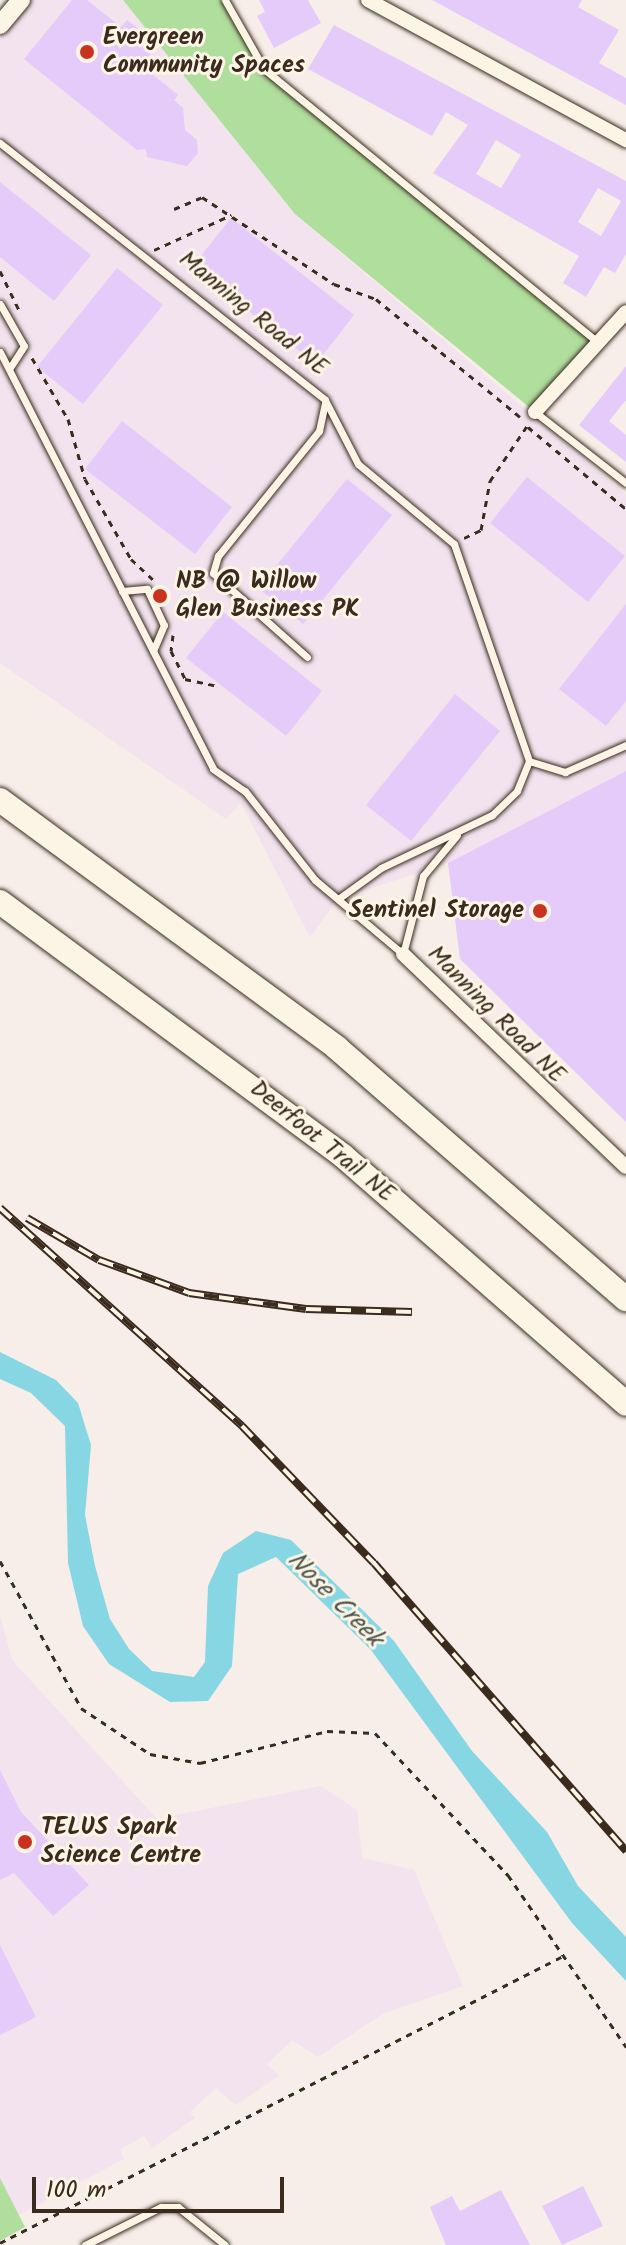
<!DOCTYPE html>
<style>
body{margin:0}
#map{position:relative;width:626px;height:2245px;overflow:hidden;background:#f7ede9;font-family:Kalam,sans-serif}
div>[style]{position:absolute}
.built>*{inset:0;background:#f2e3ee}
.green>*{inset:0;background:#b0de9d}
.water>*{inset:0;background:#86d6e3}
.building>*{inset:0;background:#e5cbfa}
.path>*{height:3px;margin-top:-1.5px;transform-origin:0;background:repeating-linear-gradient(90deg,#3b2a1e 0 6px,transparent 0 12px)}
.roads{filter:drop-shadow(0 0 2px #3b2a1e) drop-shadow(0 0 2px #3b2a1e)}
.lane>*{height:7px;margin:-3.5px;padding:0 3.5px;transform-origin:3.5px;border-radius:3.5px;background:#fcf5e5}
.street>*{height:14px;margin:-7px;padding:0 7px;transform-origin:7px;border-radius:7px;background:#fcf5e5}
.secondary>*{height:18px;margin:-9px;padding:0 9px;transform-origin:9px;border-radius:9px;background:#fcf5e5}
.highway>*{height:24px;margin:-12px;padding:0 12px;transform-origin:12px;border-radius:12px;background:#fcf5e5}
.rail>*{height:8px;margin-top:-4px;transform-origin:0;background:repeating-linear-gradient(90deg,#fcf5e5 0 15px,#3b2a1e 0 30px);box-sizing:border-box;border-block:2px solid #3b2a1e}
.dots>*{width:22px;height:22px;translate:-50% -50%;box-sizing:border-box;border:4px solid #fcf5e5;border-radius:50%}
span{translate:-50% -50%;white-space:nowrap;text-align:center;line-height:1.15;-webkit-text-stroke:6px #fcf5e5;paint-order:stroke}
.poi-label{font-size:24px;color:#3b2a1e;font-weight:700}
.left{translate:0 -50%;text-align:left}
.right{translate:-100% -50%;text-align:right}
.street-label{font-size:24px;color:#3b2a1e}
.water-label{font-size:26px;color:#4e554f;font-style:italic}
.scale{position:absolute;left:32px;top:2177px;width:252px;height:36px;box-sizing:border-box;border:4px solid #3b2a1e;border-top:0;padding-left:10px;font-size:24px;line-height:28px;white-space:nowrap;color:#3b2a1e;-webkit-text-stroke:6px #fcf5e5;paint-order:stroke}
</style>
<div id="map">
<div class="built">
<i style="clip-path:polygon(21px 0,123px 0,295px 214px,626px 495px,626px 771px,448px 863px,338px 899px,310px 937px,241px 803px,226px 819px,0 663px,0 25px)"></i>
<i style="clip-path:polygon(0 1616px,12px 1660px,157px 1819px,321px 1786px,357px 1810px,362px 1858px,414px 1870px,463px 1986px,384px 2013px,318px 2057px,292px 2040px,267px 2064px,279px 2076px,236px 2105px,216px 2088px,190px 2112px,195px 2118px,152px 2148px,144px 2136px,120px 2149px,124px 2159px,0 2225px)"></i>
</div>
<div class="green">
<i style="clip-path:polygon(123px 0,225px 0,256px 60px,599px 344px,535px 412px,295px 214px)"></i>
<i style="clip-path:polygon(0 2178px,25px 2227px,0 2241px)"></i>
</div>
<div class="water">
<i style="clip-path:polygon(0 1352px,56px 1380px,78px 1403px,91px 1445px,85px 1515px,95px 1566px,110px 1619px,129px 1649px,152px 1671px,194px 1677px,205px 1662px,208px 1586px,223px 1553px,256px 1531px,291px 1540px,394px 1641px,472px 1751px,547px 1832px,578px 1886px,626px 1937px,626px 1981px,572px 1923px,371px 1650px,276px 1557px,238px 1574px,232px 1666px,208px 1701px,170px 1702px,109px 1664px,83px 1626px,68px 1563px,65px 1426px,31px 1393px,0 1379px)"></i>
</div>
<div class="building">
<i style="clip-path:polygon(72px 0,87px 0,121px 27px,127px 20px,139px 29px,133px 37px,152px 52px,141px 65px,178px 95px,174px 100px,183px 108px,185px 130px,197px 140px,198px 153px,187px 166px,147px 157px,146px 149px,137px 150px,24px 59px)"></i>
<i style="clip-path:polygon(259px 0,308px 0,321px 23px,274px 48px,257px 16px,265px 12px)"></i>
<i style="clip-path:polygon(432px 0,582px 0,578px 7px,619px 30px,599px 63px,626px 78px,626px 105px)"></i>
<i style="clip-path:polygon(evenodd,334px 25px,626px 181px,626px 254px,615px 273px,604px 267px,586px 297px,563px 283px,579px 256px,433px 173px,468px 125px,446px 112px,432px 136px,308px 69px,334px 25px,496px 140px,521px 155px,501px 188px,476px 174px,496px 140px,334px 25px,598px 188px,621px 201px,601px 236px,578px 222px,598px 188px)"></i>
<i style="clip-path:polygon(0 182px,91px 255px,54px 301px,0 257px)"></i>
<i style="clip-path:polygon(231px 218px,354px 315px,316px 364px,192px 267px)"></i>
<i style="clip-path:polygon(117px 268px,163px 305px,83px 404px,37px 367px)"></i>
<i style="clip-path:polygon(626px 366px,626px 400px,609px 421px,626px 435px,626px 462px,579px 425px)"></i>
<i style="clip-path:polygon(122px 421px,232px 507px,195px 554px,85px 469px)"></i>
<i style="clip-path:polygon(527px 477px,625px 556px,588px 602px,490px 523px)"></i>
<i style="clip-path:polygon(347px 479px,392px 515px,303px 624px,258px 588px)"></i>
<i style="clip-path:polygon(626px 604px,626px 701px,606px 726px,559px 689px)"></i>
<i style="clip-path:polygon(223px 612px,322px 691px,286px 736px,186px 658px)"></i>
<i style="clip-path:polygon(455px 694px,500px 731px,411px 841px,366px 805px)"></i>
<i style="clip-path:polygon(626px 771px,626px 1122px,460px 959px,448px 863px)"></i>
<i style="clip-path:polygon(0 1770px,21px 1812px,89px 1885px,53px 1916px,14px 1873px,0 1880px)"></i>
<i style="clip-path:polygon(0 1945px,36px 2017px,0 2035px)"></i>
<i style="clip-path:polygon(583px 2186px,603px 2226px,562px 2245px,542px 2206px)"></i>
<i style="clip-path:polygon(501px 2190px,530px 2245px,446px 2245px,430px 2207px,452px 2196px,460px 2211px)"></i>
</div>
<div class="path">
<i style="left:174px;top:209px;width:30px;rotate:-23deg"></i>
<i style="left:202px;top:197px;width:158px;rotate:33.4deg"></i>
<i style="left:334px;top:284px;width:45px;rotate:19.7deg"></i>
<i style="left:376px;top:299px;width:186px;rotate:39.3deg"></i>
<i style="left:154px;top:250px;width:85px;rotate:-24.4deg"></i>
<i style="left:0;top:271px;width:46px;rotate:64deg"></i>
<i style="left:32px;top:358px;width:71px;rotate:59.5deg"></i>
<i style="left:68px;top:419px;width:62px;rotate:74.2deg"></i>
<i style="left:85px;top:479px;width:92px;rotate:60.1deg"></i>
<i style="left:131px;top:559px;width:33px;rotate:43deg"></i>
<i style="left:528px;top:427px;width:128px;rotate:39.9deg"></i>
<i style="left:464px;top:538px;width:19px;rotate:-25deg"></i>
<i style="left:481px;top:530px;width:50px;rotate:-79.6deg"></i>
<i style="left:490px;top:481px;width:66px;rotate:-56.1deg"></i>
<i style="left:173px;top:635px;width:16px;rotate:97deg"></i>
<i style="left:171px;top:651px;width:31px;rotate:63deg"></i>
<i style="left:185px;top:679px;width:33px;rotate:12deg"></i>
<i style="left:0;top:1561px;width:168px;rotate:61.1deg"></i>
<i style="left:81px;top:1708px;width:83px;rotate:33.7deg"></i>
<i style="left:150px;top:1754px;width:51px;rotate:10.2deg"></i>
<i style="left:200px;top:1763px;width:131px;rotate:-14.1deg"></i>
<i style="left:327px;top:1731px;width:48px;rotate:2.4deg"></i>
<i style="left:375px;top:1733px;width:195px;rotate:46.9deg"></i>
<i style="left:508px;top:1875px;width:209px;rotate:55.5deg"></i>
<i style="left:0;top:2243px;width:632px;rotate:-27.01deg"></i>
</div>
<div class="roads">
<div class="lane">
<i style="left:225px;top:0;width:79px;rotate:60.5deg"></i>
<i style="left:264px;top:69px;width:431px;rotate:39.3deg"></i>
<i style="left:0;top:143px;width:414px;rotate:38.3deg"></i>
<i style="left:325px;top:400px;width:72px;rotate:62.7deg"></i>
<i style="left:358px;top:464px;width:125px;rotate:39.8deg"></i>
<i style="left:454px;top:544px;width:230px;rotate:70.9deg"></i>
<i style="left:529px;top:761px;width:32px;rotate:112deg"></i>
<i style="left:517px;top:791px;width:35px;rotate:136deg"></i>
<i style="left:492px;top:815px;width:123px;rotate:154.5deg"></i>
<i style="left:381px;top:868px;width:53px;rotate:144.2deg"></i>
<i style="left:0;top:304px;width:48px;rotate:60.3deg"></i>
<i style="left:24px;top:346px;width:27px;rotate:123deg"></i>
<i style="left:0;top:352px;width:468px;rotate:62.9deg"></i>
<i style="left:213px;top:769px;width:39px;rotate:35deg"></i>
<i style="left:245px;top:791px;width:113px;rotate:51.8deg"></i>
<i style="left:315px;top:880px;width:115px;rotate:40.1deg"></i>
<i style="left:403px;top:954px;width:81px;rotate:-75.6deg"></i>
<i style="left:423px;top:876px;width:53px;rotate:-50.3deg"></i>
<i style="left:535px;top:412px;width:115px;rotate:38deg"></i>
<i style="left:122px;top:591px;width:25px;rotate:-5deg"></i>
<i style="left:147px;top:589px;width:40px;rotate:65deg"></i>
<i style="left:164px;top:625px;width:28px;rotate:113deg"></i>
<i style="left:307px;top:657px;width:126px;rotate:-138.2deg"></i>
<i style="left:213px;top:573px;width:18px;rotate:-74deg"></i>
<i style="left:218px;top:556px;width:161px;rotate:-51.1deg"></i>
<i style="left:319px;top:431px;width:29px;rotate:-78deg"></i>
<i style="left:529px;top:761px;width:38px;rotate:17deg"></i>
<i style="left:565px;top:772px;width:67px;rotate:-23.9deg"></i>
<i style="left:85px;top:2245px;width:85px;rotate:-26.6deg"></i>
<i style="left:161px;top:2207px;width:17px"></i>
<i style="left:178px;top:2207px;width:60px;rotate:39deg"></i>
</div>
<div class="street">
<i style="left:368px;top:0;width:294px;rotate:28.5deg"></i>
<i style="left:535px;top:412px;width:135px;rotate:-47.7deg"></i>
<i style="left:403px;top:954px;width:308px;rotate:43.7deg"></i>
</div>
<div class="secondary">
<i style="left:0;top:25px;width:33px;rotate:-50deg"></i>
</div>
<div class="highway">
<i style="left:0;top:800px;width:418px;rotate:36.3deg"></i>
<i style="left:337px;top:1048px;width:383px;rotate:41deg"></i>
<i style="left:0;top:902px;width:427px;rotate:36.5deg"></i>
<i style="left:343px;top:1156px;width:376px;rotate:41.2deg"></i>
</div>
</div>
<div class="rail">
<i style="left:0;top:1208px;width:326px;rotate:42deg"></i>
<i style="left:242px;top:1426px;width:190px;rotate:46.1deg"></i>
<i style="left:374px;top:1563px;width:383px;rotate:48.8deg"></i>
<i style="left:27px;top:1218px;width:83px;rotate:30.3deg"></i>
<i style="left:99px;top:1260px;width:96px;rotate:20.1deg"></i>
<i style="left:189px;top:1293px;width:118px;rotate:7.8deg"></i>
<i style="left:306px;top:1309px;width:106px;rotate:1.6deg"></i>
</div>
<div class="dots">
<i style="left:87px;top:52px;background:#c8321e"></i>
<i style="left:160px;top:596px;background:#c8321e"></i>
<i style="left:540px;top:911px;background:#c8321e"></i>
<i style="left:25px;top:1842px;background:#c8321e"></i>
</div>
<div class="poi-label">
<span class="left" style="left:103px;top:52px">Evergreen<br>Community Spaces</span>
<span class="left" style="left:176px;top:596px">NB @ Willow<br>Glen Business PK</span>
<span class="right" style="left:524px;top:911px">Sentinel Storage</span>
<span class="left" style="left:41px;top:1842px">TELUS Spark<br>Science Centre</span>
</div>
<div class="street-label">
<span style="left:253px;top:314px;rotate:39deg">Manning Road NE</span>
<span style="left:496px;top:1015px;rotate:45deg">Manning Road NE</span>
<span style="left:322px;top:1142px;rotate:39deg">Deerfoot Trail NE</span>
</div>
<div class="water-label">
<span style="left:334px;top:1600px;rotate:45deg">Nose Creek</span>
</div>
<div class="scale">100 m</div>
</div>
